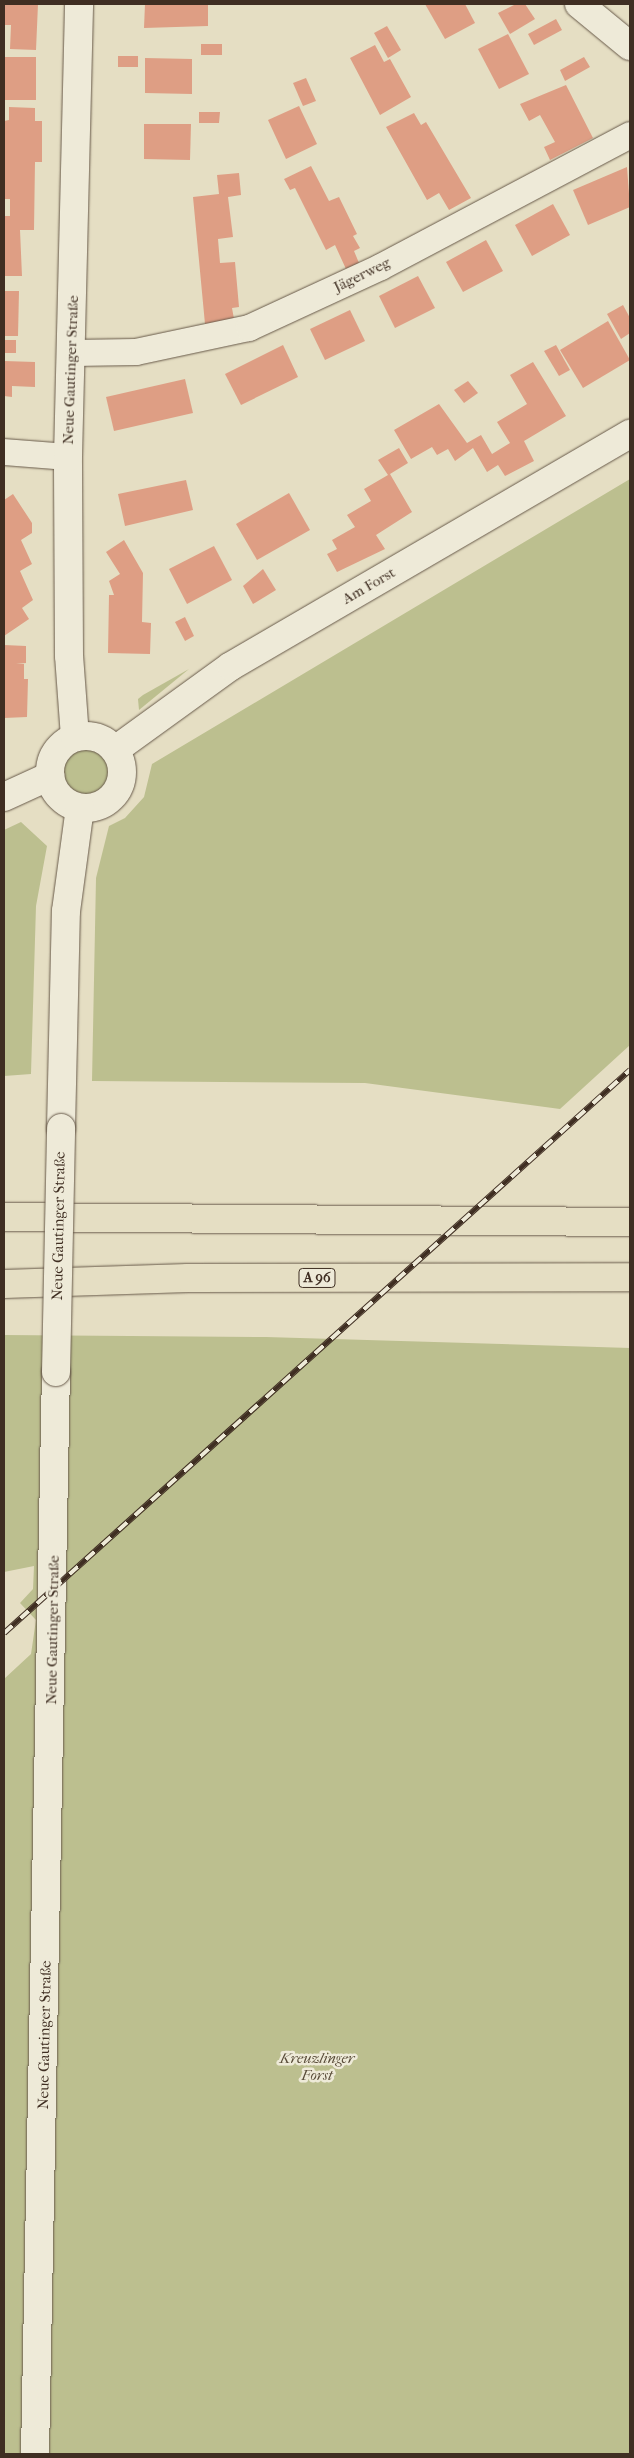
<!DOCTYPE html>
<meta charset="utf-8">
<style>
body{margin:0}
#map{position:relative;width:634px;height:2458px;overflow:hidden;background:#e5dec3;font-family:"IM FELL French Canon",serif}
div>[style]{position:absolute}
.green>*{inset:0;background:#bcbf8f}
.round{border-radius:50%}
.building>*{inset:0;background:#de9e84}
.roads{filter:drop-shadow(0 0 1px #685a4a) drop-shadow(0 0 1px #685a4a)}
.minor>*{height:26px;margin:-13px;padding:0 13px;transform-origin:13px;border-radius:13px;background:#eeead8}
.tertiary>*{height:28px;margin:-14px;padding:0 14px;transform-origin:14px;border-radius:14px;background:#eeead8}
.tertiary>.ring{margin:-14px;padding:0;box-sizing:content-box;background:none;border:28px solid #eeead8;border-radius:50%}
.motorway>*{height:28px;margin:-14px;padding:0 14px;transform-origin:14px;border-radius:14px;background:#e5dec3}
.rail>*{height:5.5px;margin-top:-2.75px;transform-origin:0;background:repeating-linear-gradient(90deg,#eeead8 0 11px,#3f2e22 0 22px);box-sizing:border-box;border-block:1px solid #3f2e22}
.bridges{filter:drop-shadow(0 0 1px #685a4a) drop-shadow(0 0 1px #685a4a)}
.tertiary-bridge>*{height:28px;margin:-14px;padding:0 14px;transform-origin:14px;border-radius:14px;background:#eeead8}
span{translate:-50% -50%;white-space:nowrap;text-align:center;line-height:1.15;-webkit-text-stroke:5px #eeead8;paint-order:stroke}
.shield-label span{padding:1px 4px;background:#eeead8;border:1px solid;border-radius:4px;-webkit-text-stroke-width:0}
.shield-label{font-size:14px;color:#3f2e22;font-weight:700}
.street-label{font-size:15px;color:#3f2e22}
.park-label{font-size:15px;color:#584b38;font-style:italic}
.frame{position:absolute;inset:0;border:5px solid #3f2e22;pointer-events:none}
</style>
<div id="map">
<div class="green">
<i style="clip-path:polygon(630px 479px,630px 1045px,560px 1109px,365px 1083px,92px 1081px,96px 878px,109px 826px,125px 818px,144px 797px,152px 764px)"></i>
<i style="clip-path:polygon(189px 669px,139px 710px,138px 699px,143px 695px)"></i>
<i class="round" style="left:63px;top:749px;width:46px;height:46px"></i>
<i style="clip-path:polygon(21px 822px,47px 846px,36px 906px,31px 1074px,4px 1076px,4px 830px)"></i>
<i style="clip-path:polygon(4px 1335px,266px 1337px,630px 1348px,630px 2454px,4px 2454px,4px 1679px,31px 1654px,36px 1620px,20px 1603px,33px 1589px,34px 1566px,4px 1572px)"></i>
</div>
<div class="building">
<i style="clip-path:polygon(4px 4px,38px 4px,36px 50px,10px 49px,11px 25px,4px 25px)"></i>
<i style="clip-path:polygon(145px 4px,208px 4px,208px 26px,144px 28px)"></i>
<i style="clip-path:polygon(425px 4px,465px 4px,475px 23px,445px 39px)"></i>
<i style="clip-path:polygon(516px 4px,525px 4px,535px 19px,510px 34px,498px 13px)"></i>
<i style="clip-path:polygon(556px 19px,562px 30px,534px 45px,528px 34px)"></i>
<i style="clip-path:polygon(387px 26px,401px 50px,388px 58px,374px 33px)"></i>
<i style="clip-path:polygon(508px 34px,529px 74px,499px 89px,478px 49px)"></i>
<i style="clip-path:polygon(201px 44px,222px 44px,222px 55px,201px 55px)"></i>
<i style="clip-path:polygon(375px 45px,384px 62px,390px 59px,411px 97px,380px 115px,350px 58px)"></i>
<i style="clip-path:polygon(118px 56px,138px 56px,138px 67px,118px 67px)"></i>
<i style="clip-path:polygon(4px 57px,36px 57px,36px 100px,4px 100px)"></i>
<i style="clip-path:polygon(584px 57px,590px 67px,565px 81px,560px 70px)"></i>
<i style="clip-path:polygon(145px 58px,192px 59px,192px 94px,145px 93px)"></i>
<i style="clip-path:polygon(306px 78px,316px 101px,303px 106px,293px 83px)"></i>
<i style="clip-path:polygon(566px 85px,593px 138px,550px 160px,544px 147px,555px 142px,540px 115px,529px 121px,520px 104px)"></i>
<i style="clip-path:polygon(299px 106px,317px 144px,286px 159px,268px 120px)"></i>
<i style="clip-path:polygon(9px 107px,35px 108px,35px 121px,42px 121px,42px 162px,35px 162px,34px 230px,20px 230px,22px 276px,4px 276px,4px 216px,10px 216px,10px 199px,4px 199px,4px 121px,9px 120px)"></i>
<i style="clip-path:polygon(199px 112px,220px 112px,219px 123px,199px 123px)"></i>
<i style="clip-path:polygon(414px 113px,421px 125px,426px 122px,471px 198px,449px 210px,439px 193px,427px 200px,386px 127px)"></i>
<i style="clip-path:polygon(144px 124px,191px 124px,190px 160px,144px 159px)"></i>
<i style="clip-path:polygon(311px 166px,329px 201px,339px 197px,357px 234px,353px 236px,360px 248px,354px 251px,359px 263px,346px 269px,335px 245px,326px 250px,295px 188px,290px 190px,284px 179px)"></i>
<i style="clip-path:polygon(627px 167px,630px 207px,588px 225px,573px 190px)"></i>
<i style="clip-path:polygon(239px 173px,241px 195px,228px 197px,233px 237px,218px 239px,220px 263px,235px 262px,239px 307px,232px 308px,234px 319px,205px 324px,193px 197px,219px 194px,217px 175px)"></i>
<i style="clip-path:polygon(553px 204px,570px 235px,532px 256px,515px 225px)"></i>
<i style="clip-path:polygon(486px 240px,503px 271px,463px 292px,446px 262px)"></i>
<i style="clip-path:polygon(418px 276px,435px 308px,395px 328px,379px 296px)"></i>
<i style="clip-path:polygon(4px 291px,19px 291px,18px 336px,4px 336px)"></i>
<i style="clip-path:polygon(623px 305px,630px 318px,630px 333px,621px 339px,607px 314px)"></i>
<i style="clip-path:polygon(350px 310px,365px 341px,325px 360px,310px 329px)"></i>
<i style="clip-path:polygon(608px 321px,630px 360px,583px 388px,560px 350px)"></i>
<i style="clip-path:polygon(4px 340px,16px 340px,16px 353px,4px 353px)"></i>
<i style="clip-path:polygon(283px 345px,298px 377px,241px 405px,225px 374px)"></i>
<i style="clip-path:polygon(556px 345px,570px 370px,559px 376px,544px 351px)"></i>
<i style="clip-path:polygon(4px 361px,35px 362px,35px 387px,12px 386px,12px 397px,4px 396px)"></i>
<i style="clip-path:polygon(533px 362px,566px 416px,524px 441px,534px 461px,505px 476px,498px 465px,487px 472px,473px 448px,455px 461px,448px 449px,437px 455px,432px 447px,411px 459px,394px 430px,439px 404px,467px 443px,481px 435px,492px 454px,510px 443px,497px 422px,527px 404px,510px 375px)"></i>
<i style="clip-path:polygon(185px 379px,193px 413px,114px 431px,106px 397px)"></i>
<i style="clip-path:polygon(468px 381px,478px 393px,464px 403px,454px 390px)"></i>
<i style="clip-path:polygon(399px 448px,408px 463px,390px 474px,412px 512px,376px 535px,385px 549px,337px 572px,327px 554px,337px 549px,332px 540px,355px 527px,347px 515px,371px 501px,364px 489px,388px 475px,378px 460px)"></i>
<i style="clip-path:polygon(186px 480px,193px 510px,125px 526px,118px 494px)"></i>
<i style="clip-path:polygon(289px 493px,310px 530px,257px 560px,236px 524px)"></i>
<i style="clip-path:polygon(13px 494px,32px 523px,32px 533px,21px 540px,32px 564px,20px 571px,33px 600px,22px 608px,29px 619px,4px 636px,4px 500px)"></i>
<i style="clip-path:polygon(124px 540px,143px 573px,142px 622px,151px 623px,150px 654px,108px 653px,109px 595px,114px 595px,109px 581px,120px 574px,106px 552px)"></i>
<i style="clip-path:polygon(214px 546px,232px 580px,187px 604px,169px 569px)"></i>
<i style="clip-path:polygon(263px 569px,276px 590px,253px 604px,243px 586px)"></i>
<i style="clip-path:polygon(185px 617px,194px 636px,185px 641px,175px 622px)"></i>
<i style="clip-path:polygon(4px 645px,26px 646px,26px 663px,16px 664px,24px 664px,24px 679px,28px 679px,27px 717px,4px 718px)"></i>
</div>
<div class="roads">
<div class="minor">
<i style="left:73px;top:353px;width:63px;rotate:-0.9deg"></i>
<i style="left:136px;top:352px;width:116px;rotate:-12deg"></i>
<i style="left:249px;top:328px;width:145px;rotate:-24.8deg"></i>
<i style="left:381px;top:267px;width:282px;rotate:-27.9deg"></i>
<i style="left:4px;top:452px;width:64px;rotate:4.5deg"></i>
</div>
<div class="tertiary">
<i style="left:579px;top:4px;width:66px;rotate:39.5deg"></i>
<i class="ring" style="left:50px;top:736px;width:44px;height:44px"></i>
<i style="left:75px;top:737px;width:81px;rotate:-94.2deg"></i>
<i style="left:69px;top:656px;width:199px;rotate:-90.3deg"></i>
<i style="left:68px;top:457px;width:453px;rotate:-88.6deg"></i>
<i style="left:115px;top:750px;width:143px;rotate:-35.9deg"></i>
<i style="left:231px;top:666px;width:462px;rotate:-30.2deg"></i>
<i style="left:4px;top:797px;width:51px;rotate:-24.5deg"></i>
<i style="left:61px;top:1128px;width:217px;rotate:-88.7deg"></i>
<i style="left:66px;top:911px;width:104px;rotate:-82.3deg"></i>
<i style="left:35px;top:2454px;width:1082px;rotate:-88.89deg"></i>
</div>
<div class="motorway">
<i style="left:4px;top:1217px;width:626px;rotate:0.46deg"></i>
<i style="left:4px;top:1284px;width:184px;rotate:-1.9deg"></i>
<i style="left:188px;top:1278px;width:442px;rotate:-0.1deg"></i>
</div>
</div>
<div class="rail">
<i style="left:4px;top:1633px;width:842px;rotate:-41.97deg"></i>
</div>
<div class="bridges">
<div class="tertiary-bridge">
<i style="left:56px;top:1372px;width:244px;rotate:-88.8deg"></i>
</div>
</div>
<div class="shield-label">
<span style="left:317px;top:1278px">A 96</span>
</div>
<div class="street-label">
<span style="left:362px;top:275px;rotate:-26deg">Jägerweg</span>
<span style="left:71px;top:370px;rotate:-88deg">Neue Gautinger Straße</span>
<span style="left:369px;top:586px;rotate:-30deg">Am Forst</span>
<span style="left:59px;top:1226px;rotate:-89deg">Neue Gautinger Straße</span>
<span style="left:53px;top:1630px;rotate:-89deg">Neue Gautinger Straße</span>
<span style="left:45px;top:2035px;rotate:-89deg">Neue Gautinger Straße</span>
</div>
<div class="park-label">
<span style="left:317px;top:2067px">Kreuzlinger<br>Forst</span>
</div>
<div class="frame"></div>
</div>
